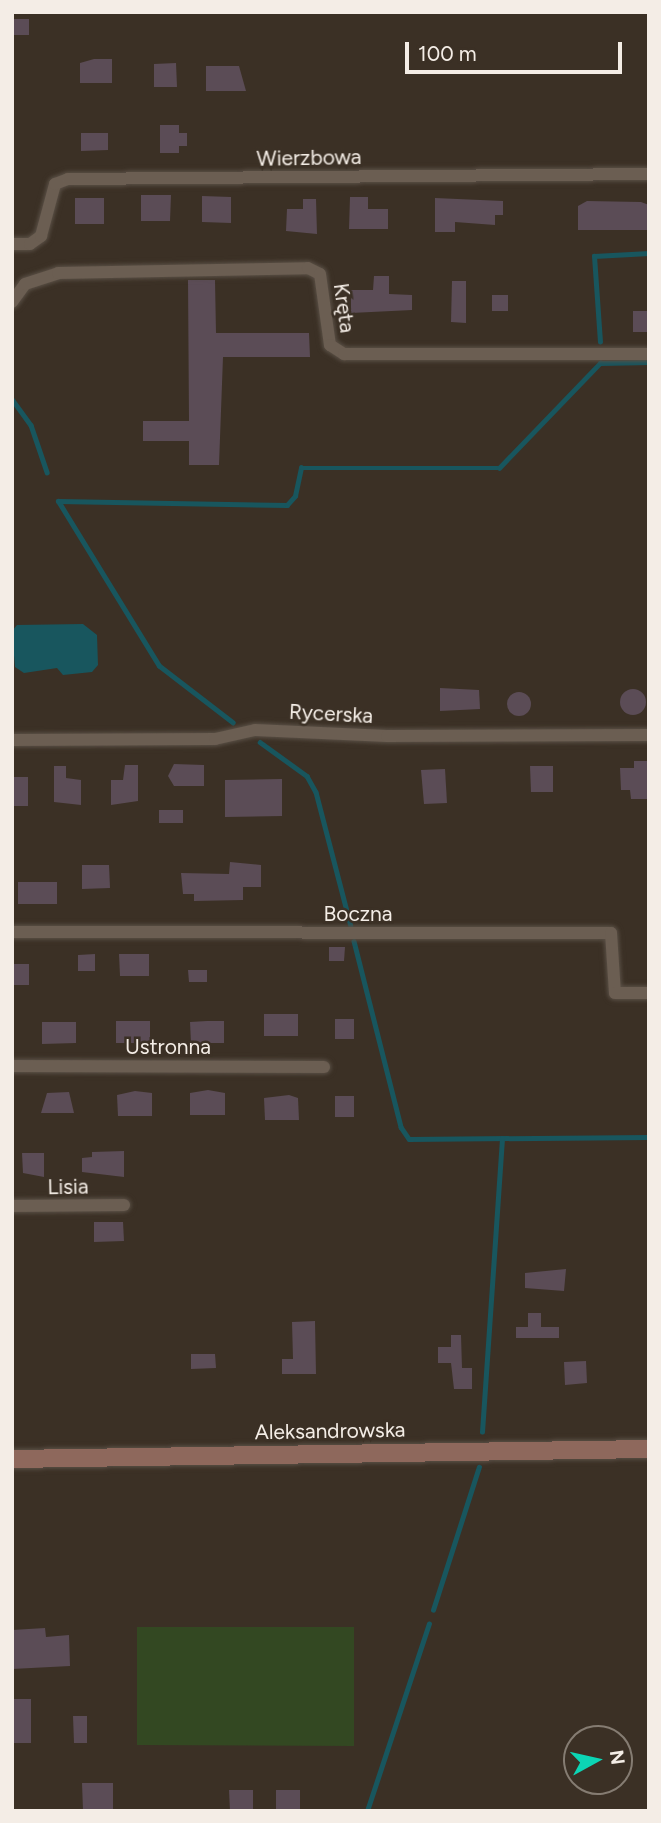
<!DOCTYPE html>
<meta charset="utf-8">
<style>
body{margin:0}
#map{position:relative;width:661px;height:1823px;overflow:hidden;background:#3b3025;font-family:Figtree,sans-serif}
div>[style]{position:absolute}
.green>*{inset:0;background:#334822}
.water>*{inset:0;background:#18565e}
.stream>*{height:4.5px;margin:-2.25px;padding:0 2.25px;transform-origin:2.25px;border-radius:2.25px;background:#18565e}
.building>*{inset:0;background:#5b4c56}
.round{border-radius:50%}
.roads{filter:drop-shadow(0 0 2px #594f45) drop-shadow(0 0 2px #594f45)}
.minor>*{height:12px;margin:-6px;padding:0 6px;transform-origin:6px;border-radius:6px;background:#6b5e52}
.secondary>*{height:18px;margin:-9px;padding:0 9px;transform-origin:9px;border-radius:9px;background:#8e685c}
span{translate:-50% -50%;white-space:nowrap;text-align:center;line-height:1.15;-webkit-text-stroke:5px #3b3025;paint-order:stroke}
.street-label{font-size:21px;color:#f4ede6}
.frame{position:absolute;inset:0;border:14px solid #f4ede6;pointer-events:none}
.north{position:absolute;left:563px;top:1725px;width:70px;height:70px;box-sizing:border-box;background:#3b3025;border:2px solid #857c72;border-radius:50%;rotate:82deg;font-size:19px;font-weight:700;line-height:28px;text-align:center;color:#f4ede6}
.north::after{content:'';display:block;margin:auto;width:24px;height:32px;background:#0cd5b5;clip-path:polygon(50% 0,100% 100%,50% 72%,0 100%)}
.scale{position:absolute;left:405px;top:42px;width:217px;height:32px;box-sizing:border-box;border:4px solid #f4ede6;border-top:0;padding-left:9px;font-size:21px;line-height:24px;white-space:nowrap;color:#f4ede6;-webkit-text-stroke:5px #3b3025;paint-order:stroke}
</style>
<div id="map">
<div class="green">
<i style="clip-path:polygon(137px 1627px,354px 1627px,354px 1746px,137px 1745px)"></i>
</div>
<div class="water">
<i style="clip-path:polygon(83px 624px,97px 635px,98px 665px,92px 672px,63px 675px,57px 668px,24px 673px,15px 667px,12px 631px,17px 625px)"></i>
</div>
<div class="stream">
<i style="left:600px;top:342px;width:86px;rotate:-94deg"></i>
<i style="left:594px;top:256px;width:55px;rotate:-3.1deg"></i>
<i style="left:12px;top:399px;width:32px;rotate:54deg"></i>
<i style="left:31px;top:425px;width:50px;rotate:71.2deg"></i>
<i style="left:233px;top:723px;width:93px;rotate:-142.4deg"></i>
<i style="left:159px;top:666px;width:193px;rotate:-121.5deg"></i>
<i style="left:58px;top:501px;width:229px;rotate:1deg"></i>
<i style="left:287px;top:505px;width:12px;rotate:-48deg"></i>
<i style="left:295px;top:496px;width:29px;rotate:-78deg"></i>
<i style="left:301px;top:468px;width:198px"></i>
<i style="left:499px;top:468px;width:146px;rotate:-46.1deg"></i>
<i style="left:600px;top:363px;width:49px;rotate:-1.2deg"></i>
<i style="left:260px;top:742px;width:58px;rotate:35.9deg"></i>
<i style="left:307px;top:776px;width:18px;rotate:61deg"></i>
<i style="left:316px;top:792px;width:138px;rotate:75.4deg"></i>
<i style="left:354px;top:941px;width:192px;rotate:75.8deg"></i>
<i style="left:401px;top:1127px;width:14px;rotate:56deg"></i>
<i style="left:409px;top:1139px;width:240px;rotate:-0.5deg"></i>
<i style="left:482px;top:1432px;width:294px;rotate:-86.1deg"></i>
<i style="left:433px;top:1610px;width:150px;rotate:-72.2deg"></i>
<i style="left:367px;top:1811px;width:197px;rotate:-71.7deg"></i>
</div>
<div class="building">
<i style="clip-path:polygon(12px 19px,29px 19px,29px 35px,12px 35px)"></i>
<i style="clip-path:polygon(94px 59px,112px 59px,112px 83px,80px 83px,80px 63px)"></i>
<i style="clip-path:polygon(176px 63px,177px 87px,154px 87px,154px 64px)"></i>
<i style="clip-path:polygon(206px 66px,239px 66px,246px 91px,206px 91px)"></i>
<i style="clip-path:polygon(160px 125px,179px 125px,179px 133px,187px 133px,187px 146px,179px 146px,179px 153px,160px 153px)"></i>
<i style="clip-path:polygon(81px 133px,108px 133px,108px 150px,81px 151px)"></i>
<i style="clip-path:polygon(141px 195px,171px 195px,170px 221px,141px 221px)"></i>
<i style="clip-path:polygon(202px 196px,231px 197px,231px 223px,202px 222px)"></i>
<i style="clip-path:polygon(350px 197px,368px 197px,368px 209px,388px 209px,388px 229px,349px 229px)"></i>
<i style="clip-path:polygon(75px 198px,104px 198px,104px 224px,75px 224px)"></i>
<i style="clip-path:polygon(435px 198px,503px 201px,503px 215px,495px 215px,495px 225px,455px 222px,455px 232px,435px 232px)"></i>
<i style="clip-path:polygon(303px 199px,316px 199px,317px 234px,286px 231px,287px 209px,303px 209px)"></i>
<i style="clip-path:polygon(587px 201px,641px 202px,649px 205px,649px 230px,578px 230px,578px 206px)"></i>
<i style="clip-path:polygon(374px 276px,389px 276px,389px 294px,412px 295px,412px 310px,351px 313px,351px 290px,373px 290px)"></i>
<i style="clip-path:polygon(188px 280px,215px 280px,216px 333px,309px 333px,310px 357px,223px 357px,219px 465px,189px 465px,189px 441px,143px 441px,143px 421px,189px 421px)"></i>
<i style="clip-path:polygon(452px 281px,466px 281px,466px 323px,451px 322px)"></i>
<i style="clip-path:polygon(492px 295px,508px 295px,508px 311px,492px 311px)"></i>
<i style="clip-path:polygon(633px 311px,649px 311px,649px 332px,633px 332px)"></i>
<i style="clip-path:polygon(440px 688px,479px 690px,480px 709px,440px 711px)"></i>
<i class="round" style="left:620px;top:689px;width:26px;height:26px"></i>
<i class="round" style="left:507px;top:692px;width:24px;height:24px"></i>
<i style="clip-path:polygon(634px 761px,647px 761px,648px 799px,631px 799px,630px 790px,621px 790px,620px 768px,634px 768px)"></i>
<i style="clip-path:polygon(174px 764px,204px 765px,204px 786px,174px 786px,168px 776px)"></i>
<i style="clip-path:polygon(125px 765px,138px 765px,138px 801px,111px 805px,111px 780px,123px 780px)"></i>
<i style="clip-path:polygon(54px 766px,66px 766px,66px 778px,81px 780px,81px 805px,54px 802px)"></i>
<i style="clip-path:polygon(530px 766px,553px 766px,553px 792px,531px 792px)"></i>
<i style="clip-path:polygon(445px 769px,447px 803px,424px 804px,421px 770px)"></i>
<i style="clip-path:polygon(12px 777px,28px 777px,28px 806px,12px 806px)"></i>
<i style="clip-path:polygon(282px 779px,282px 816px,225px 817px,225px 780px)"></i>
<i style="clip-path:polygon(159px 810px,183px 810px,183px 823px,159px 823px)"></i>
<i style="clip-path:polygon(230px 862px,261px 865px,261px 887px,243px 887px,243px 900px,194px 901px,194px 894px,183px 894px,181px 873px,229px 874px)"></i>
<i style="clip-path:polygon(82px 865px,109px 865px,110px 888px,82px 889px)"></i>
<i style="clip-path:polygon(18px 882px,57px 882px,57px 904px,18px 904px)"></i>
<i style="clip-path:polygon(329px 947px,345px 947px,344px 961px,329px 961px)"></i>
<i style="clip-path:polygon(95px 954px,95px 971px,78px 971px,78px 955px)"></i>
<i style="clip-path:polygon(119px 954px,149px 954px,149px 976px,120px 976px)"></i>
<i style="clip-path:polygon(12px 964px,29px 964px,29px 985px,12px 985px)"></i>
<i style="clip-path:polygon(188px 970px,207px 970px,207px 982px,189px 982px)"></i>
<i style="clip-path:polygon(264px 1014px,298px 1014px,298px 1036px,264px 1036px)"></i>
<i style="clip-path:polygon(335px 1019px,354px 1019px,354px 1039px,335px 1039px)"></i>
<i style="clip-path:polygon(116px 1021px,150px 1021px,150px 1043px,116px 1043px)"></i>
<i style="clip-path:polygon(207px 1021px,224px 1021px,224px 1043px,191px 1043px,190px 1022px)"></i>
<i style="clip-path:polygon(42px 1022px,76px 1022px,76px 1043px,42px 1044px)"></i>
<i style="clip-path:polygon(208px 1090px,225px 1093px,225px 1115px,190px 1115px,190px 1093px)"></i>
<i style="clip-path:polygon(135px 1091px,152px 1093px,152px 1116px,118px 1116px,117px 1095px)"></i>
<i style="clip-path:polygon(69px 1092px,74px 1113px,41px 1113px,47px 1093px)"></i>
<i style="clip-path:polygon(289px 1095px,298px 1098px,299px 1120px,265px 1120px,264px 1098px)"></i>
<i style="clip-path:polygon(335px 1096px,354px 1096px,354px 1117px,335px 1117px)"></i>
<i style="clip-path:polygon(124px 1151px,124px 1177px,82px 1172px,82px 1158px,92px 1157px,92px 1152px)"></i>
<i style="clip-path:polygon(22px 1153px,44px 1153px,44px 1177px,23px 1173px)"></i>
<i style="clip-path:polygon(94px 1222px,123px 1222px,124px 1241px,94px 1242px)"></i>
<i style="clip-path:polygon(566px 1269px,564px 1291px,525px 1288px,525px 1273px)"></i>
<i style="clip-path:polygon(528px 1313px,541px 1313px,541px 1327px,559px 1327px,559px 1338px,516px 1338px,516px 1327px,528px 1327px)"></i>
<i style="clip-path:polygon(315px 1321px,316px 1374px,282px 1374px,282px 1359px,293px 1359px,292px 1322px)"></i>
<i style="clip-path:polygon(451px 1335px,461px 1335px,462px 1368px,472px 1368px,472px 1389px,454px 1389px,451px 1363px,438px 1363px,438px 1347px,451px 1347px)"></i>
<i style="clip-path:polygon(191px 1354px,215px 1354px,216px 1368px,191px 1369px)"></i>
<i style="clip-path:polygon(586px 1361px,587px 1383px,565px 1385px,564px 1362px)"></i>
<i style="clip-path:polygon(45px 1628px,46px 1637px,69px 1635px,70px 1666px,12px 1669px,12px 1630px)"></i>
<i style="clip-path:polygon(13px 1699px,31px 1699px,31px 1743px,13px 1743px)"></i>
<i style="clip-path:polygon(73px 1716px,87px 1716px,87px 1743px,74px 1743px)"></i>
<i style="clip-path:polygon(82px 1783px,113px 1783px,113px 1810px,83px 1810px)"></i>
<i style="clip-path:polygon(229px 1790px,253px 1790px,253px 1811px,230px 1811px)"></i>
<i style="clip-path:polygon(276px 1790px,300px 1790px,300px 1810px,276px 1811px)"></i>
</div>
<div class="roads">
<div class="minor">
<i style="left:12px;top:244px;width:18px"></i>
<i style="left:30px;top:244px;width:14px;rotate:-36deg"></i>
<i style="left:41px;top:236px;width:54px;rotate:-74.9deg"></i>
<i style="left:55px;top:184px;width:14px;rotate:-21deg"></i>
<i style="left:68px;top:179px;width:581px;rotate:-0.49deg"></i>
<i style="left:12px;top:302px;width:22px;rotate:-54deg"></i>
<i style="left:25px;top:284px;width:35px;rotate:-18deg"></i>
<i style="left:58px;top:273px;width:250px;rotate:-1.1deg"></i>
<i style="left:308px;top:268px;width:13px;rotate:27deg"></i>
<i style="left:320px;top:274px;width:72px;rotate:82deg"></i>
<i style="left:330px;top:345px;width:17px;rotate:33deg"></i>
<i style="left:344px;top:354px;width:305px"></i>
<i style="left:12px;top:740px;width:203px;rotate:-0.3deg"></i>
<i style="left:215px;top:739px;width:41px;rotate:-12.7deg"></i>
<i style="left:255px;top:730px;width:132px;rotate:2.6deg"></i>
<i style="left:387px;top:736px;width:262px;rotate:-0.2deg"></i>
<i style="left:12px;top:932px;width:599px;rotate:0.1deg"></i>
<i style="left:611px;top:933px;width:60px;rotate:86.2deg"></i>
<i style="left:615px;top:993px;width:34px"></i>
<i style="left:12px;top:1066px;width:312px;rotate:0.2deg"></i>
<i style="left:12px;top:1206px;width:112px;rotate:-0.5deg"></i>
</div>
<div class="secondary">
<i style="left:12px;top:1459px;width:637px;rotate:-0.9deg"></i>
</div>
</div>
<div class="street-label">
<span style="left:309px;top:158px;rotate:-1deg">Wierzbowa</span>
<span style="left:344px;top:308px;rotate:82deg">Kręta</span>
<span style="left:331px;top:714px;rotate:3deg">Rycerska</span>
<span style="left:358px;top:914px">Boczna</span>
<span style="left:168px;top:1047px">Ustronna</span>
<span style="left:68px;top:1187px;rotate:-1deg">Lisia</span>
<span style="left:330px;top:1431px;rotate:-1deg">Aleksandrowska</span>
</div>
<div class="frame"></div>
<div class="north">N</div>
<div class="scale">100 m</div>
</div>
